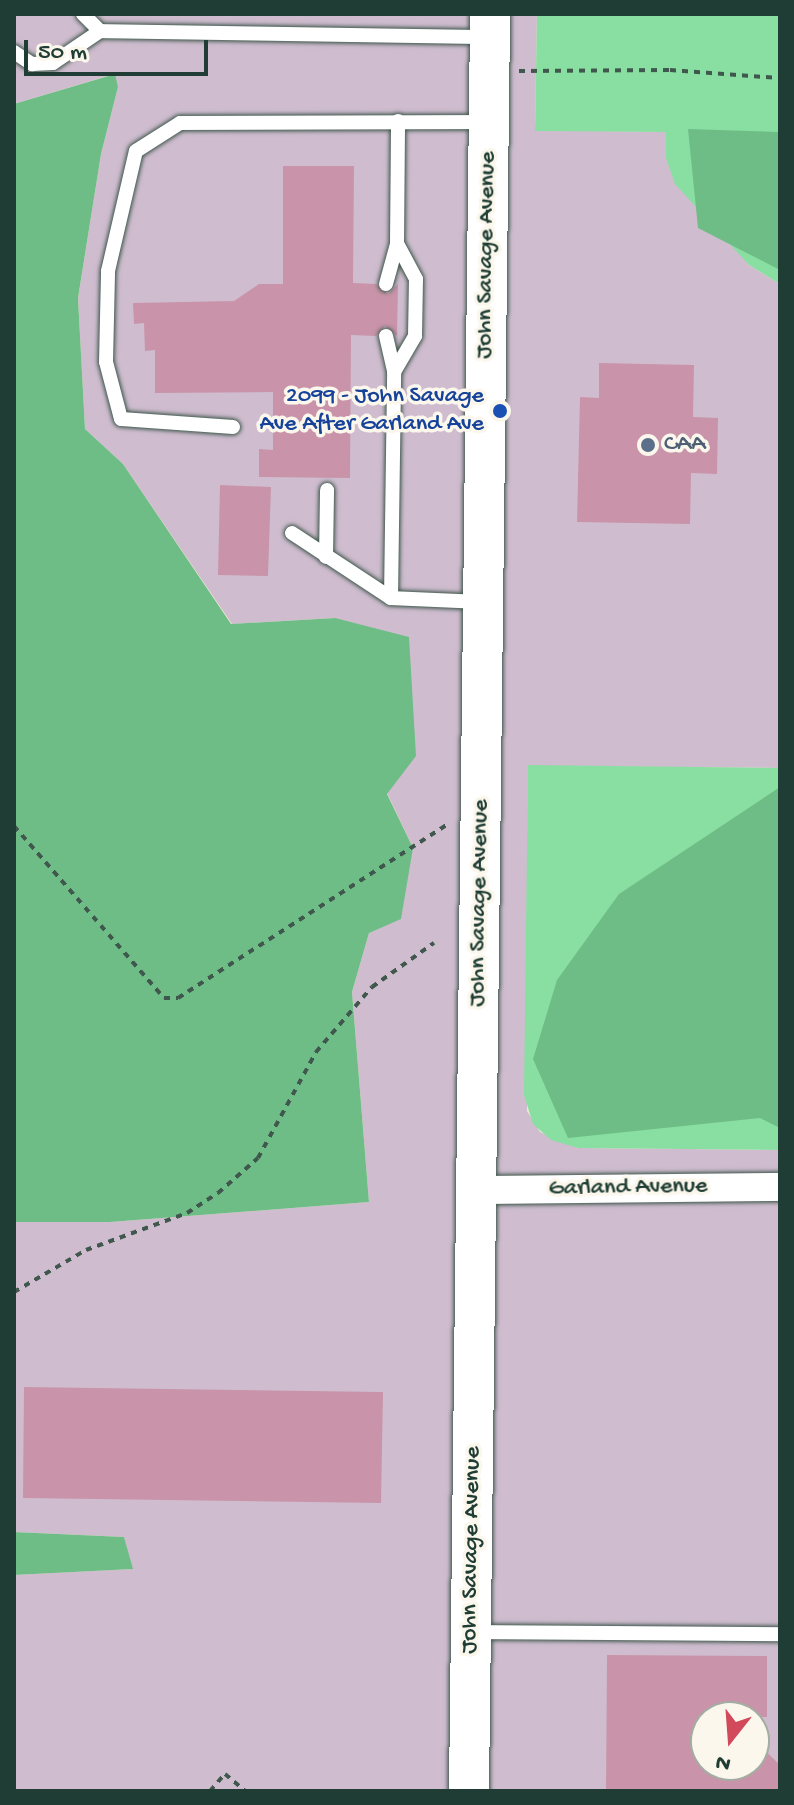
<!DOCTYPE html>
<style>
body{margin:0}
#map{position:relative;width:794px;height:1805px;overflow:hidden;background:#f2e9d1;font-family:"Gochi Hand",sans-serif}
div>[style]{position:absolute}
.industrial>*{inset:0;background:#cfbdcf}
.green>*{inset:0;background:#89dea1}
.forest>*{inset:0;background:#6ebd87}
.building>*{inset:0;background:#c994a9}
.path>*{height:4px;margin-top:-2px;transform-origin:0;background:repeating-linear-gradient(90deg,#3f574c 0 6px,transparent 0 12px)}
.roads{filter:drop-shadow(0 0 2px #3f574c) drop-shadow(0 0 2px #3f574c)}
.service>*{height:14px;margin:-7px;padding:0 7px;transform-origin:7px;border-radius:7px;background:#fff}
.minor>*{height:28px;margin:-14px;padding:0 14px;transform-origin:14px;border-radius:14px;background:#fff}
.secondary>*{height:40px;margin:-20px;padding:0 20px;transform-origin:20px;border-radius:20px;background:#fff}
.dots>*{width:22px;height:22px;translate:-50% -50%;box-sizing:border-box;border:4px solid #fbf7ec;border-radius:50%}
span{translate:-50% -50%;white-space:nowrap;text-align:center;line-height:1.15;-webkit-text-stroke:7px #fbf7ec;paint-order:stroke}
.street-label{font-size:24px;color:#1f3d34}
.transit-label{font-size:24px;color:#164399}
.right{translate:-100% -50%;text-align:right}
.service-label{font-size:24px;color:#4e5e75}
.left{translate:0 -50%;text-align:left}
.frame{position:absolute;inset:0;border:16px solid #1f3d34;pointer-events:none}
.north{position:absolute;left:690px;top:1701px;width:80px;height:80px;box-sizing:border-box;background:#fbf7ec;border:2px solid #a3ada2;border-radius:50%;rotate:197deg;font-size:22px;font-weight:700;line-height:32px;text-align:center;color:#1f3d34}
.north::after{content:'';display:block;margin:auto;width:28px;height:36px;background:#d1495b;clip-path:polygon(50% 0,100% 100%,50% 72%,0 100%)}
.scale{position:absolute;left:24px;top:40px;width:184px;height:36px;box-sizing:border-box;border:4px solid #1f3d34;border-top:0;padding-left:10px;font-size:24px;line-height:28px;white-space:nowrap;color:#1f3d34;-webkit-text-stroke:6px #fbf7ec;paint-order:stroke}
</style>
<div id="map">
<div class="industrial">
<i style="clip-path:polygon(evenodd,14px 14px,537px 14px,535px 130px,666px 132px,666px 158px,749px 265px,780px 284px,780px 768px,528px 766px,527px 1111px,540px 1132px,578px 1148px,780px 1150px,780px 1791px,14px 1791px,14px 1575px,132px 1569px,124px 1537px,14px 1532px,14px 1222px,110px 1222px,369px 1202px,352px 992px,369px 933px,413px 848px,387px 793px,335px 618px,232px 624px,123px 464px,85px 429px,78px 298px,101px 154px,118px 87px,114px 74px,14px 104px,14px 14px,706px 1717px,754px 1717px,754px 1765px,706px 1765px,706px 1717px)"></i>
</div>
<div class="green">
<i style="clip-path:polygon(537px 14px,780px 14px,780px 284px,749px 265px,675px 184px,666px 158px,666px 132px,535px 131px)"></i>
<i style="clip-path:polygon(528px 765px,780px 768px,780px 1150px,578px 1148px,551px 1140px,533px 1124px,524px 1095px)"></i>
</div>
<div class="forest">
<i style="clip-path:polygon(115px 74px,118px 87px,101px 154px,78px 298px,85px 429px,123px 464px,231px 624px,335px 618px,409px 637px,416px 756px,387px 794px,413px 848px,401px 919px,369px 933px,352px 992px,369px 1202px,110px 1222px,14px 1222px,14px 104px)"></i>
<i style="clip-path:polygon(688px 129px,780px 132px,780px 270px,698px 228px)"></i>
<i style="clip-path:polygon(780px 787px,780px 1128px,760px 1118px,568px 1138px,533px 1059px,557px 980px,619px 894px)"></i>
<i style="clip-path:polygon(14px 1532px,124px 1537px,133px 1569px,14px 1575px)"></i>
</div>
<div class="building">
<i style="clip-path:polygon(283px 166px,354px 166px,353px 283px,376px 284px,388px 294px,398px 284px,397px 336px,385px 326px,376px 336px,351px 335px,350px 478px,259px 477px,259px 449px,273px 450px,273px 392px,155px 393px,155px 350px,145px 351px,144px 323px,134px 324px,133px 303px,234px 301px,259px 284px,283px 284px)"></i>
<i style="clip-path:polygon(599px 363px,694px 365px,693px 417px,718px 418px,717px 474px,691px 473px,690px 524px,577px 522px,580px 397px,599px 398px)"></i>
<i style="clip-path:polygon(220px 485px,271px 487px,268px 576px,218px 575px)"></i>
<i style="clip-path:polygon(24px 1387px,383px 1392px,381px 1503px,23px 1498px)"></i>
<i style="clip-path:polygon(607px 1655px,767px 1656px,767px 1717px,706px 1717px,706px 1765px,754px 1765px,754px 1740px,780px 1765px,780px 1791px,606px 1791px)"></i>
</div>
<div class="path">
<i style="left:519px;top:71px;width:151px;rotate:-0.4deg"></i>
<i style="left:670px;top:70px;width:110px;rotate:4.2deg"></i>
<i style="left:14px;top:826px;width:228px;rotate:48.9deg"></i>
<i style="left:164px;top:998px;width:14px"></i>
<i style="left:178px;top:998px;width:323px;rotate:-32.8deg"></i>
<i style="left:14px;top:1292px;width:83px;rotate:-30.3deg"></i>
<i style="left:86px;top:1250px;width:108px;rotate:-20.1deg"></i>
<i style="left:187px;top:1213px;width:37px;rotate:-33deg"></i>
<i style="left:218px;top:1193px;width:53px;rotate:-41.2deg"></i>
<i style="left:258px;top:1158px;width:121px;rotate:-61.3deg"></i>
<i style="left:316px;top:1052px;width:86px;rotate:-49.3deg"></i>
<i style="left:372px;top:987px;width:76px;rotate:-35.4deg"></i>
<i style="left:210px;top:1791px;width:23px;rotate:-49deg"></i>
<i style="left:225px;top:1774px;width:26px;rotate:40deg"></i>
</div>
<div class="roads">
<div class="service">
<i style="left:83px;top:14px;width:24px;rotate:45deg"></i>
<i style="left:14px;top:52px;width:22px;rotate:34deg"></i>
<i style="left:32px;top:64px;width:21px;rotate:-3deg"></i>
<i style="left:53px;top:63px;width:57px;rotate:-34.2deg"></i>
<i style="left:100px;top:31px;width:389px;rotate:0.9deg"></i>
<i style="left:386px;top:284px;width:41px;rotate:-74.6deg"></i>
<i style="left:386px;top:336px;width:37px;rotate:77deg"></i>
<i style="left:233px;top:427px;width:112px;rotate:-175.9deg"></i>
<i style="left:121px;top:419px;width:59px;rotate:-104.7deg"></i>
<i style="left:106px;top:362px;width:91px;rotate:-88.7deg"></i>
<i style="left:108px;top:271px;width:123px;rotate:-76.9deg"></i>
<i style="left:136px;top:151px;width:52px;rotate:-32.5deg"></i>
<i style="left:180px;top:123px;width:308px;rotate:-0.2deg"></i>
<i style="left:292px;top:533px;width:118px;rotate:33.3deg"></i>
<i style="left:391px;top:598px;width:226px;rotate:-89.2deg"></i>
<i style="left:394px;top:372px;width:42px;rotate:-59.7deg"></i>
<i style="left:415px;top:336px;width:57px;rotate:-89deg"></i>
<i style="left:416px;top:279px;width:40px;rotate:-118deg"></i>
<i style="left:397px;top:244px;width:123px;rotate:-89.5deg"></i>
<i style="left:326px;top:557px;width:67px;rotate:-89.1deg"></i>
<i style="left:391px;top:598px;width:89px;rotate:2.6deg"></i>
<i style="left:472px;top:1632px;width:308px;rotate:0.4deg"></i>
</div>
<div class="minor">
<i style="left:475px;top:1190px;width:305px;rotate:-0.6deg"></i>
</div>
<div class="secondary">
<i style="left:469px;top:1791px;width:1777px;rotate:-89.32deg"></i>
</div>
</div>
<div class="dots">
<i style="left:500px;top:411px;background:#1a4fb4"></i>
<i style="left:648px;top:445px;background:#5c6f8a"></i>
</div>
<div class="street-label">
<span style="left:487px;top:255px;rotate:-89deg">John Savage Avenue</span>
<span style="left:480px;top:903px;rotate:-89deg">John Savage Avenue</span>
<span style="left:628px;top:1188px;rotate:-1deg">Garland Avenue</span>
<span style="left:472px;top:1550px;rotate:-89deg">John Savage Avenue</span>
</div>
<div class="transit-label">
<span class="right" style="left:484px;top:411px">2099 - John Savage<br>Ave After Garland Ave</span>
</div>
<div class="service-label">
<span class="left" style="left:664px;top:445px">CAA</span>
</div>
<div class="frame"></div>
<div class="north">N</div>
<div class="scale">50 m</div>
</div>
